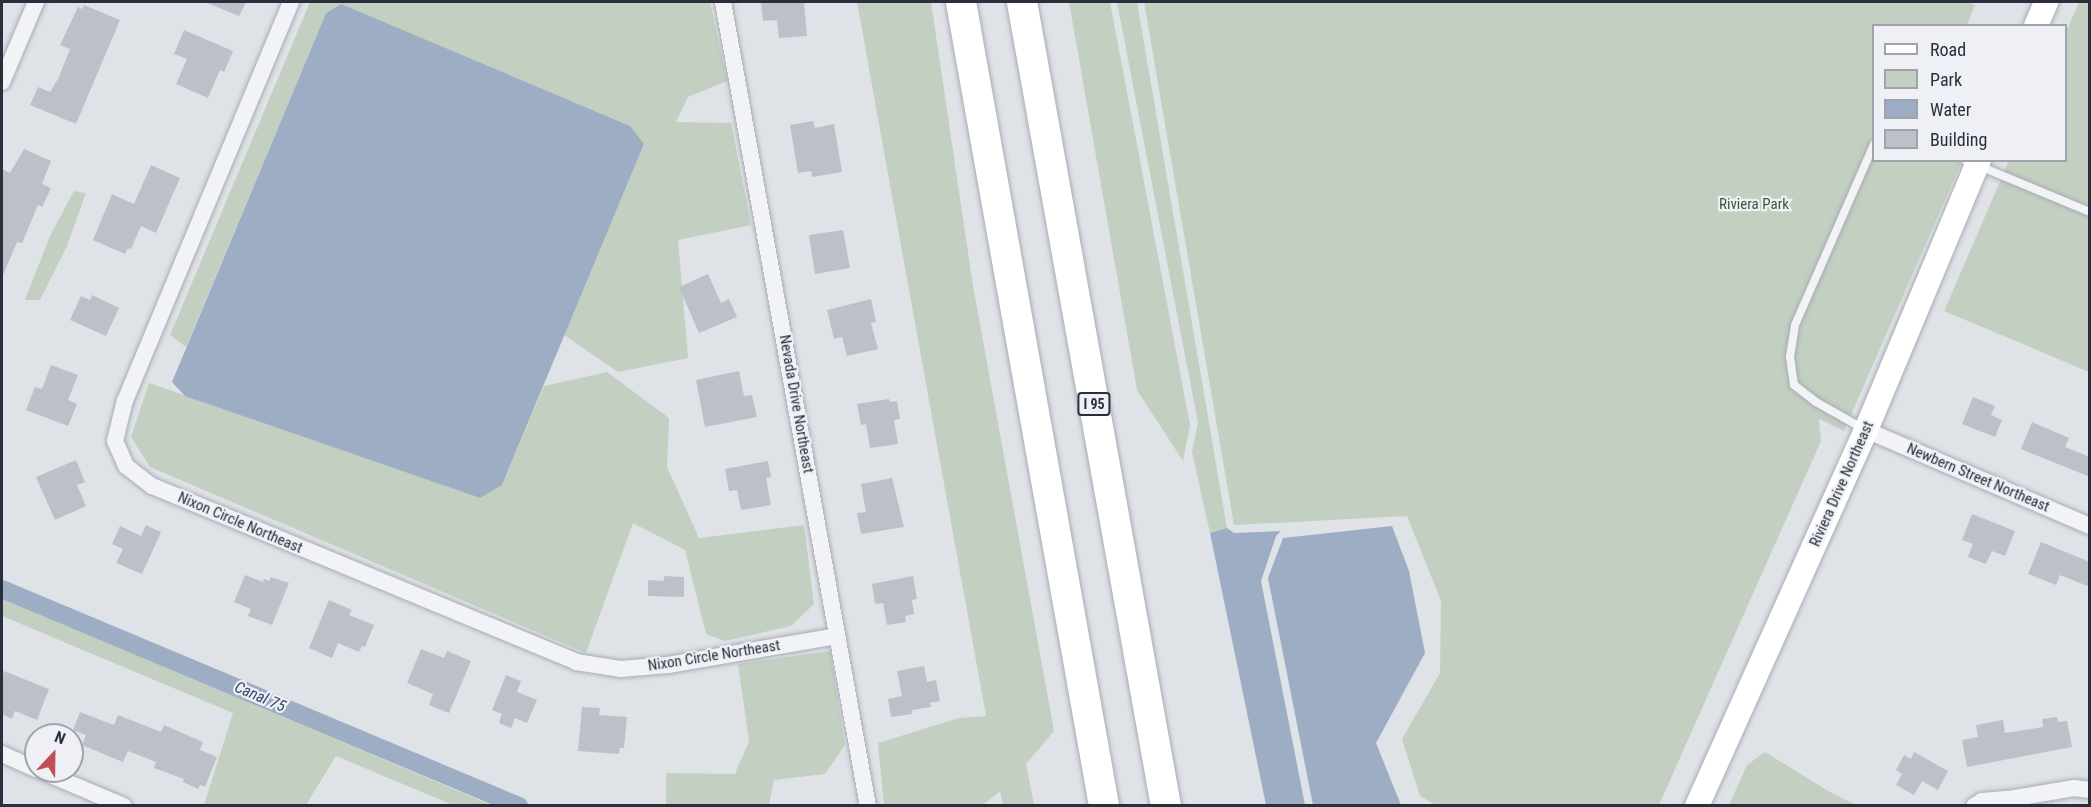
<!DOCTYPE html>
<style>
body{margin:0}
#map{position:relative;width:2091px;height:807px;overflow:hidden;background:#dfe2e7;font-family:"Roboto Condensed",sans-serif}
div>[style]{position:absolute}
.green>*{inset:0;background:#c3d0c1}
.water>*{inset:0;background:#9dadc4}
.canal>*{height:18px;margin:-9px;padding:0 9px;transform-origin:9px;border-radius:9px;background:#9dadc4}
.building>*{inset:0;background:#bdc0c9}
.roads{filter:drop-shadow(0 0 2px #a8acb4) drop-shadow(0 0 2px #a8acb4)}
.lane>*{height:8px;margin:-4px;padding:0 4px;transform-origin:4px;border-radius:4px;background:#f1f3f6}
.street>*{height:16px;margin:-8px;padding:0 8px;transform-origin:8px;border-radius:8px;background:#f1f3f6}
.secondary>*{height:24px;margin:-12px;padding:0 12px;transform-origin:12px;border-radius:12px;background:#fff}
.highway>*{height:30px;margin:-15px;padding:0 15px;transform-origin:15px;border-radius:15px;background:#fff}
span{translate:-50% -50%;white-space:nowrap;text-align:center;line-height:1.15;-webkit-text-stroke:4.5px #eef0f5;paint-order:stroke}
.shield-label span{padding:2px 4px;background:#eef0f5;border:2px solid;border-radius:4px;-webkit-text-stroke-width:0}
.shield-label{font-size:14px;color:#292f3d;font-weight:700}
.park-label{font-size:15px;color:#3b5738}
.street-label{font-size:15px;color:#292f3d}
.water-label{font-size:16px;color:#374a6d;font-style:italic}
.frame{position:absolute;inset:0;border:3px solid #292f3d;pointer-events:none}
.legend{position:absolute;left:1872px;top:24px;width:195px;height:138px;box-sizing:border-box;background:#eef0f5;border:2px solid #9fa3ab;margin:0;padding:8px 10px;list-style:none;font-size:18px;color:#292f3d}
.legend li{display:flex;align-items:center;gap:12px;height:30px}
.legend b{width:30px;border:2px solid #9fa3ab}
.north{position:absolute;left:24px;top:723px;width:60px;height:60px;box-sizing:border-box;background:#eef0f5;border:2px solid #9fa3ab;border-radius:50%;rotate:22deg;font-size:16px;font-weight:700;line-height:24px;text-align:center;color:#292f3d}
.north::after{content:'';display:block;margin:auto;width:21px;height:27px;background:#c14f56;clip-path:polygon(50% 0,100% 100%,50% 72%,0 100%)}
</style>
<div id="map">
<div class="green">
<i style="clip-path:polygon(310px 2px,710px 2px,727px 81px,688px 97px,676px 122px,731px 123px,751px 225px,678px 240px,688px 358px,618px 372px,564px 335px,644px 144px,341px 4px,326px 13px,186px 347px,170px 335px)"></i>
<i style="clip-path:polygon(857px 2px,931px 2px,973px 286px,1054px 731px,1026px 764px,1034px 805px,1003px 805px,1000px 791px,983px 805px,884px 805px,878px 743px,959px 718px,986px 716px)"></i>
<i style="clip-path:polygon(1069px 2px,1110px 2px,1190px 425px,1183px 461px,1137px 390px)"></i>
<i style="clip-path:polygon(1117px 2px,1137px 2px,1227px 528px,1210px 533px,1192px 452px,1198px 423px)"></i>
<i style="clip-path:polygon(1144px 2px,1967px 2px,1975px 5px,1967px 25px,1874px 26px,1874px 160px,1962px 161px,1844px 431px,1819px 419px,1821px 441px,1659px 805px,1437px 806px,1420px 796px,1402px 739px,1440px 673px,1441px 601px,1407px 516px,1234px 525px)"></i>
<i style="clip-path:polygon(2079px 2px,2089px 2px,2089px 372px,1944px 311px,2009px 161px,2066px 160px,2066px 32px)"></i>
<i style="clip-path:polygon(74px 191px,86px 193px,67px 246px,40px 300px,25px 300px,50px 236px)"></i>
<i style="clip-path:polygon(607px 372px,669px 418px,667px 467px,699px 538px,804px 525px,814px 604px,791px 626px,725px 641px,706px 634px,685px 550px,633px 523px,586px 653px,150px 467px,131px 437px,149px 383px,480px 498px,502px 485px,544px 386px)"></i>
<i style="clip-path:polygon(2px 597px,170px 669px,491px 805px,453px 805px,336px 756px,306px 805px,204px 805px,233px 713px,2px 616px)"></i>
<i style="clip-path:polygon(830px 651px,845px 745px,825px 774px,774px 780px,769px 805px,666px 805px,666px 773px,735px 774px,749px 741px,738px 664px)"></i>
<i style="clip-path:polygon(1765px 752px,1830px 792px,1856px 805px,1729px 805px,1747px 765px)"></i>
</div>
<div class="water">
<i style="clip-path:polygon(341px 4px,630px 126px,644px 144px,502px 485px,480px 498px,185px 396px,172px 382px,326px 13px)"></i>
<i style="clip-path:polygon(1392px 526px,1409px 571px,1425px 653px,1376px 743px,1401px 805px,1313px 805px,1268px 578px,1283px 538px)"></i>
<i style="clip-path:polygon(1227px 528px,1234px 533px,1281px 531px,1276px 536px,1261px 581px,1305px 805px,1266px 805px,1210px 533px)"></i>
</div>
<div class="canal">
<i style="left:2px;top:589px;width:561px;rotate:22.77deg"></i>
</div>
<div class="building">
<i style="clip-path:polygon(205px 2px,246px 2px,239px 16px)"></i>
<i style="clip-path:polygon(761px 2px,804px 2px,807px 36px,779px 38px,777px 20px,763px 21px)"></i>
<i style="clip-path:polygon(84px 5px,120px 20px,76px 124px,30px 105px,38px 87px,50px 92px,58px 79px,70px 49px,60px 45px,78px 7px,82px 9px)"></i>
<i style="clip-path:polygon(184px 30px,233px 51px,224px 72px,220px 70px,208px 98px,176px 84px,187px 59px,174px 54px)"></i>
<i style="clip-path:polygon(813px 121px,815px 128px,834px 124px,842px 172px,812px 177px,811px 171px,798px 173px,790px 125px)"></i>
<i style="clip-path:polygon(24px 149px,51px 161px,42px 184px,51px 188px,42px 207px,38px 205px,22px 243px,17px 242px,2px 278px,2px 169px,10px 173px)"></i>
<i style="clip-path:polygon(151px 165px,180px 178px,156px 233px,141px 226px,131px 249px,128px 248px,125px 254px,93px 240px,112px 194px,134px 204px)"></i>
<i style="clip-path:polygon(843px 230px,850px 268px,815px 274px,809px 235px)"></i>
<i style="clip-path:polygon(708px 274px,721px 303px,729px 299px,737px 317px,699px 333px,679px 287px)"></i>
<i style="clip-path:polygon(92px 295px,119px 308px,106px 336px,70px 320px,81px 296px,90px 300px)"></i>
<i style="clip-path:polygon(871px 299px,876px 322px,871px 323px,878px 349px,847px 356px,842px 337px,834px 339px,827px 310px)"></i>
<i style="clip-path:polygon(51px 365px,78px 375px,68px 400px,77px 404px,68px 426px,26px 410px,35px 387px,42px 389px)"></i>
<i style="clip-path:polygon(739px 371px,744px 396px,752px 395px,757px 417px,705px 427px,696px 380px)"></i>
<i style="clip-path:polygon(1973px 397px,1995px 406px,1991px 415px,2002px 420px,1995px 437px,1962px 424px)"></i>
<i style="clip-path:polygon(889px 399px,890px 402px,897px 401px,900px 419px,894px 420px,898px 444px,870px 448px,866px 424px,861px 425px,857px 404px)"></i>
<i style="clip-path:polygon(2032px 422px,2069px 438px,2065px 447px,2090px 457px,2090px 477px,2021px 449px)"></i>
<i style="clip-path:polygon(76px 460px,85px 482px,77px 485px,86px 506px,55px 520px,36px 477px)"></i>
<i style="clip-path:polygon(768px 461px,771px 477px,766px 478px,771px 505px,741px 510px,737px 490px,729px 491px,725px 469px)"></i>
<i style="clip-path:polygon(892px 478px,904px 527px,861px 534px,857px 513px,866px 512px,861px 484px)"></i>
<i style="clip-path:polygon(1972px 514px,2015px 531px,2005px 556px,1992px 551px,1986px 564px,1968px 557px,1973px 544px,1962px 540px)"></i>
<i style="clip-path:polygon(146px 525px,161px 532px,142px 574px,116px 563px,123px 549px,112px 544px,120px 526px,141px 536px)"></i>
<i style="clip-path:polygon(2041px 542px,2090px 562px,2090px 587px,2060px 575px,2056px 585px,2028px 574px)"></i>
<i style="clip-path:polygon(245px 575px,263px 582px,264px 579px,269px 581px,271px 577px,289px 583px,272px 625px,248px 616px,251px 609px,234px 602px)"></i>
<i style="clip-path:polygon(664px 576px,684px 577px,684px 597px,648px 596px,648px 580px,664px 581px)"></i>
<i style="clip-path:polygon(913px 576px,917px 599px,912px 600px,914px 614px,905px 616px,906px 622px,887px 625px,883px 603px,875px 604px,872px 584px)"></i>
<i style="clip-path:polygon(329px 600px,352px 610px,349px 615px,374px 625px,365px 647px,362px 646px,359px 652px,338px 643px,332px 658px,309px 648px)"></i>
<i style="clip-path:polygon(421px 649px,444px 658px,447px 651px,471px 661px,449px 713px,429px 705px,433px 694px,407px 683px)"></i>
<i style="clip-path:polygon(924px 666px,927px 682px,936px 680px,940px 701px,930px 703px,931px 707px,912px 710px,912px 714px,891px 717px,888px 699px,902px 696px,897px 671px)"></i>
<i style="clip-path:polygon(4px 671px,49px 689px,37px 720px,15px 711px,12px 719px,2px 714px,2px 678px)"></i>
<i style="clip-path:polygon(506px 675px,521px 681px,517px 692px,537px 700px,527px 723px,515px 718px,511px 728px,499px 723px,502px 714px,492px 710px)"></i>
<i style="clip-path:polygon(582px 707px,600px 708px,599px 715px,627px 717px,624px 748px,620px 748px,619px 754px,578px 751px)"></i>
<i style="clip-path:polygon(80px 712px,114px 725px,118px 715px,161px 732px,164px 725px,203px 742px,200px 750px,217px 757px,205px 787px,200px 785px,198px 789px,183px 782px,184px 779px,154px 768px,156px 762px,128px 751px,123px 762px,82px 745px,86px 735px,73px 730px)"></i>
<i style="clip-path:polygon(2057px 717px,2058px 722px,2067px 721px,2072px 747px,1967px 767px,1962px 740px,1978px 737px,1976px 725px,2003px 720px,2005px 733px,2043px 727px,2042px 719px)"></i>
<i style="clip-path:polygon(1914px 752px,1948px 771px,1938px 790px,1922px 781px,1914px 795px,1896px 785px,1902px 774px,1896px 770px,1904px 755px,1911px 759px)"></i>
</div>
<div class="roads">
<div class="lane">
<i style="left:1965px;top:160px;width:135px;rotate:22.6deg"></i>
<i style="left:1864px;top:429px;width:55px;rotate:-150.6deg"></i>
<i style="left:1816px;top:402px;width:28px;rotate:-142deg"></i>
<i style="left:1794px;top:385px;width:28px;rotate:-98deg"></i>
<i style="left:1790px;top:357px;width:32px;rotate:-81deg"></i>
<i style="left:1795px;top:325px;width:197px;rotate:-66.4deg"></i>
</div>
<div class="street">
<i style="left:291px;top:2px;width:431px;rotate:112.6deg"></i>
<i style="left:125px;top:400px;width:42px;rotate:103.7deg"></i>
<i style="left:115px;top:441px;width:27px;rotate:66deg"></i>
<i style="left:126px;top:466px;width:33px;rotate:38deg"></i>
<i style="left:152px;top:486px;width:459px;rotate:22.5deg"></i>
<i style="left:576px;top:662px;width:46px;rotate:8.8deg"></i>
<i style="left:621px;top:669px;width:47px;rotate:-4.9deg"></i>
<i style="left:668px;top:665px;width:171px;rotate:-9.7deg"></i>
<i style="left:723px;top:2px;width:817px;rotate:79.78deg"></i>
<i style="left:2px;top:82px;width:87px;rotate:-67deg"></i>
<i style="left:1866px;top:430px;width:244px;rotate:23.2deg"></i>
<i style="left:2px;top:754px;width:37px;rotate:24deg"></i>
<i style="left:41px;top:771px;width:90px;rotate:22.9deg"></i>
<i style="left:2015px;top:798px;width:60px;rotate:-9.6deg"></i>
<i style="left:2074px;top:788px;width:16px;rotate:7deg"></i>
<i style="left:1974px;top:806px;width:9px;rotate:-32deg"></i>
<i style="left:1982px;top:801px;width:33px;rotate:-5deg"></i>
<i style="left:2015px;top:798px;width:8px;rotate:83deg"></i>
</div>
<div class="secondary">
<i style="left:2036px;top:26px;width:26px;rotate:-67deg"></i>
<i style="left:1697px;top:806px;width:412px;rotate:-65.8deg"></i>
<i style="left:1866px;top:430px;width:293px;rotate:-67.3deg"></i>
</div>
<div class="highway">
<i style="left:961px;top:2px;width:817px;rotate:79.91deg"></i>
<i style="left:1022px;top:2px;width:817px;rotate:79.85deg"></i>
</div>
</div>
<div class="shield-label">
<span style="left:1094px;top:404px">I 95</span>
</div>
<div class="park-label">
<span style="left:1754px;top:205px">Riviera Park</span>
</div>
<div class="street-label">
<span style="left:796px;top:404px;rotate:80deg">Nevada Drive Northeast</span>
<span style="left:1978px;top:478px;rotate:23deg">Newbern Street Northeast</span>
<span style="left:1842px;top:484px;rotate:-66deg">Riviera Drive Northeast</span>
<span style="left:240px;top:523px;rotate:23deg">Nixon Circle Northeast</span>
<span style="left:714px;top:656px;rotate:-9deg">Nixon Circle Northeast</span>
</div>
<div class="water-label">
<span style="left:260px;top:697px;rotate:23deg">Canal 75</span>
</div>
<div class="frame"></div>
<ul class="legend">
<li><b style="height:8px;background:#fff"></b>Road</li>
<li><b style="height:16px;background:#c3d0c1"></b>Park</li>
<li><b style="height:16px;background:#9dadc4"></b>Water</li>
<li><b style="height:16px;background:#bdc0c9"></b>Building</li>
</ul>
<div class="north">N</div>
</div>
